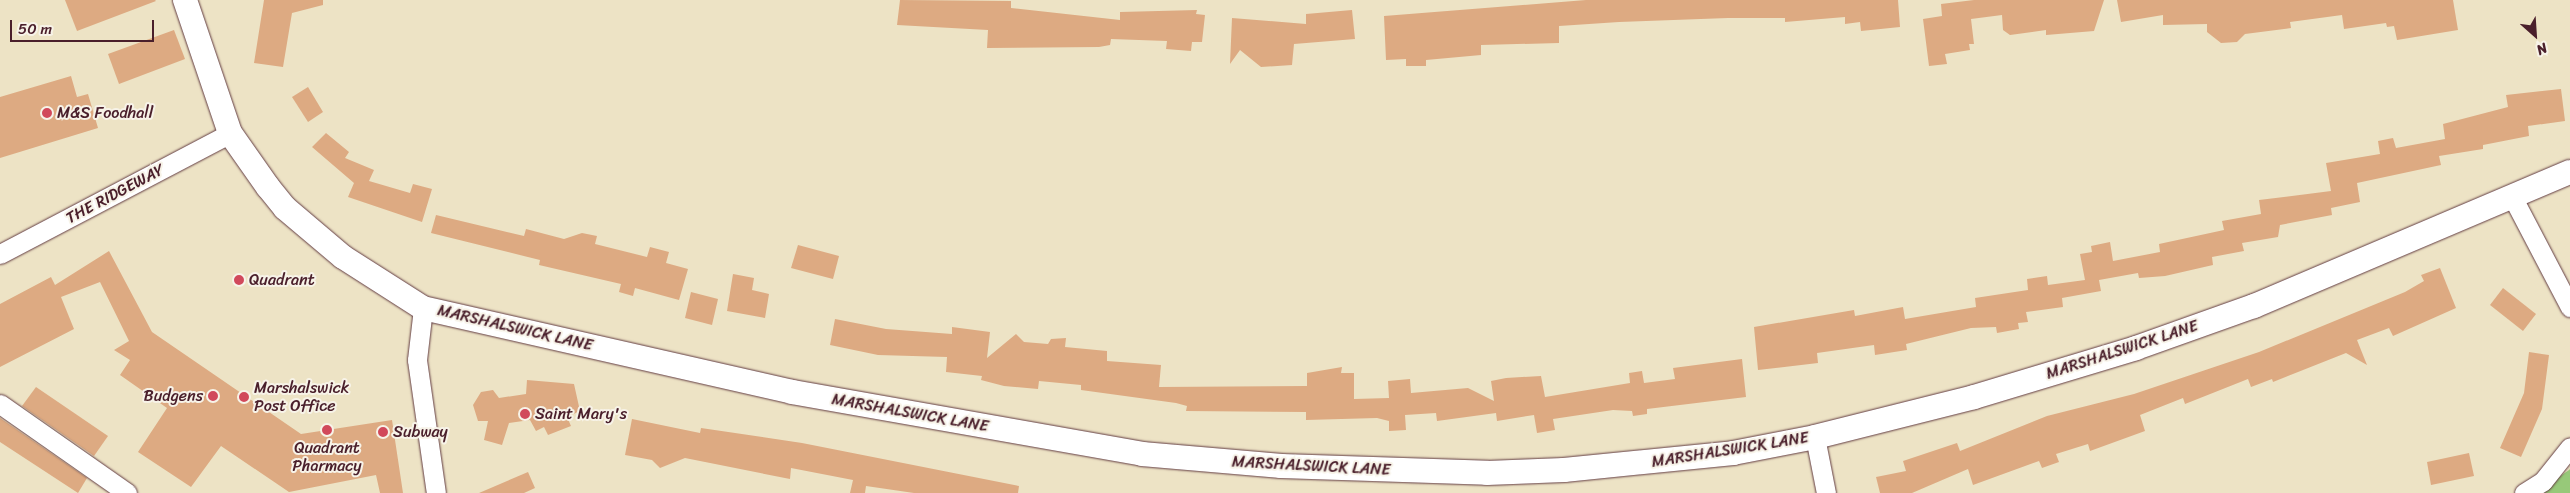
<!DOCTYPE html>
<style>
body{margin:0}
#map{position:relative;width:2570px;height:493px;overflow:hidden;background:#ede3c5;font-family:Sriracha,sans-serif}
div>[style]{position:absolute}
.green>*{inset:0;background:#97c979}
.building>*{inset:0;background:#ddaa82}
.roads{filter:drop-shadow(0 0 1px #623c42) drop-shadow(0 0 1px #623c42)}
.minor>*{height:19px;margin:-9.5px;padding:0 9.5px;transform-origin:9.5px;border-radius:9.5px;background:#fff}
.tertiary>*{height:24px;margin:-12px;padding:0 12px;transform-origin:12px;border-radius:12px;background:#fff}
.dots>*{width:14px;height:14px;translate:-50% -50%;box-sizing:border-box;border:2px solid #f7f3e8;border-radius:50%}
span{translate:-50% -50%;white-space:nowrap;text-align:center;line-height:1.15;-webkit-text-stroke:4px #f7f3e8;paint-order:stroke}
.poi-label{font-size:16px;color:#4a1f2b}
.left{translate:0 -50%;text-align:left}
.right{translate:-100% -50%;text-align:right}
.street-label{font-size:16px;color:#4a1f2b}
.north{position:absolute;left:2510px;top:10px;width:50px;height:50px;-webkit-text-stroke:4px #f7f3e8;paint-order:stroke;rotate:154deg;font-size:14px;font-weight:700;line-height:20px;text-align:center;color:#4a1f2b}
.north::after{content:'';display:block;margin:auto;width:18px;height:22px;background:#4a1f2b;clip-path:polygon(50% 0,100% 100%,50% 72%,0 100%)}
.scale{position:absolute;left:10px;top:20px;width:144px;height:22px;box-sizing:border-box;border:2px solid #4a1f2b;border-top:0;padding-left:6px;font-size:15px;line-height:18px;white-space:nowrap;color:#4a1f2b;-webkit-text-stroke:4px #f7f3e8;paint-order:stroke}
</style>
<div id="map">
<div class="green">
<i style="clip-path:polygon(2570px 469px,2570px 493px,2536px 493px,2569px 470px)"></i>
</div>
<div class="building">
<i style="clip-path:polygon(65px 0,155px 0,156px 1px,77px 31px)"></i>
<i style="clip-path:polygon(264px 0,323px 0,323px 5px,292px 13px,283px 67px,254px 63px)"></i>
<i style="clip-path:polygon(900px 0,1011px 1px,1011px 8px,1120px 20px,1120px 12px,1197px 10px,1196px 14px,1205px 15px,1202px 42px,1192px 42px,1191px 51px,1166px 49px,1167px 41px,1111px 39px,1110px 45px,1099px 47px,987px 48px,988px 30px,897px 25px)"></i>
<i style="clip-path:polygon(1586px 0,1898px 0,1900px 27px,1861px 31px,1860px 22px,1845px 24px,1845px 17px,1785px 22px,1785px 18px,1728px 18px,1619px 22px,1559px 26px,1559px 43px,1481px 45px,1481px 55px,1426px 60px,1426px 66px,1406px 66px,1406px 59px,1386px 60px,1384px 16px)"></i>
<i style="clip-path:polygon(1974px 0,2104px 0,2094px 31px,2046px 35px,2046px 30px,2010px 35px,2003px 30px,2002px 15px,1971px 19px,1974px 44px,1969px 44px,1970px 50px,1945px 54px,1947px 64px,1929px 66px,1923px 19px,1942px 16px,1941px 4px)"></i>
<i style="clip-path:polygon(2117px 0,2453px 0,2458px 30px,2397px 40px,2394px 26px,2387px 27px,2386px 23px,2344px 29px,2342px 15px,2290px 22px,2291px 28px,2245px 34px,2237px 42px,2221px 43px,2207px 32px,2207px 24px,2163px 25px,2163px 15px,2121px 22px)"></i>
<i style="clip-path:polygon(1352px 10px,1355px 39px,1294px 44px,1292px 65px,1261px 67px,1240px 50px,1230px 64px,1232px 18px,1306px 24px,1306px 14px)"></i>
<i style="clip-path:polygon(174px 30px,185px 59px,119px 84px,108px 54px)"></i>
<i style="clip-path:polygon(71px 76px,77px 97px,88px 94px,98px 128px,0 158px,0 97px)"></i>
<i style="clip-path:polygon(308px 87px,323px 112px,308px 122px,292px 97px)"></i>
<i style="clip-path:polygon(2561px 89px,2565px 121px,2528px 126px,2529px 136px,2483px 145px,2483px 149px,2439px 156px,2441px 165px,2357px 183px,2360px 202px,2331px 208px,2332px 215px,2280px 225px,2278px 237px,2242px 243px,2244px 251px,2212px 257px,2213px 265px,2165px 276px,2139px 278px,2138px 273px,2099px 280px,2101px 291px,2062px 298px,2063px 307px,2026px 312px,2028px 322px,2018px 323px,2019px 329px,1997px 333px,1996px 327px,1971px 328px,1906px 344px,1907px 350px,1875px 355px,1874px 345px,1817px 353px,1818px 363px,1758px 370px,1754px 327px,1854px 310px,1855px 316px,1903px 307px,1905px 319px,1976px 307px,1975px 298px,2028px 290px,2027px 279px,2047px 276px,2048px 285px,2085px 280px,2080px 254px,2092px 252px,2091px 246px,2110px 242px,2113px 261px,2160px 252px,2159px 244px,2224px 230px,2222px 221px,2261px 214px,2259px 200px,2331px 191px,2326px 163px,2380px 154px,2378px 141px,2393px 138px,2396px 148px,2445px 139px,2443px 124px,2508px 107px,2506px 95px)"></i>
<i style="clip-path:polygon(326px 133px,349px 152px,345px 158px,374px 170px,369px 181px,410px 193px,413px 184px,432px 189px,422px 222px,348px 197px,354px 183px,312px 147px)"></i>
<i style="clip-path:polygon(436px 215px,524px 236px,526px 229px,564px 239px,582px 233px,597px 236px,595px 244px,647px 257px,650px 247px,669px 252px,666px 263px,688px 269px,679px 300px,635px 288px,633px 296px,619px 292px,621px 284px,539px 265px,540px 260px,431px 233px)"></i>
<i style="clip-path:polygon(798px 245px,839px 256px,833px 279px,791px 268px)"></i>
<i style="clip-path:polygon(109px 251px,152px 332px,301px 434px,392px 420px,403px 493px,380px 493px,376px 475px,289px 492px,221px 446px,191px 487px,138px 452px,167px 408px,120px 375px,130px 360px,114px 350px,129px 341px,100px 282px,61px 297px,74px 329px,0 367px,0 304px,51px 277px,55px 285px)"></i>
<i style="clip-path:polygon(2440px 268px,2456px 308px,2393px 336px,2389px 328px,2357px 340px,2367px 365px,2346px 353px,2273px 382px,2272px 379px,2251px 387px,2248px 379px,2185px 404px,2183px 398px,2140px 415px,2145px 431px,2090px 451px,2088px 444px,2056px 454px,2059px 462px,2042px 468px,2039px 461px,1973px 485px,1968px 469px,1912px 493px,1880px 493px,1876px 477px,1906px 471px,1903px 461px,1957px 443px,1960px 451px,2047px 416px,2134px 394px,2259px 352px,2405px 292px,2424px 281px,2421px 275px)"></i>
<i style="clip-path:polygon(733px 274px,754px 278px,752px 290px,769px 294px,765px 318px,727px 311px)"></i>
<i style="clip-path:polygon(2503px 288px,2536px 314px,2523px 331px,2490px 305px)"></i>
<i style="clip-path:polygon(691px 292px,718px 299px,712px 325px,685px 318px)"></i>
<i style="clip-path:polygon(835px 319px,886px 329px,952px 334px,952px 327px,990px 332px,987px 358px,1016px 334px,1024px 342px,1048px 344px,1051px 339px,1066px 338px,1065px 347px,1107px 351px,1107px 361px,1161px 365px,1159px 387px,1307px 386px,1307px 373px,1342px 367px,1341px 373px,1354px 373px,1354px 399px,1389px 398px,1388px 381px,1410px 379px,1411px 393px,1468px 388px,1494px 401px,1491px 381px,1506px 378px,1541px 376px,1545px 397px,1630px 383px,1629px 373px,1642px 371px,1644px 383px,1675px 379px,1673px 368px,1742px 359px,1746px 397px,1647px 409px,1647px 414px,1633px 416px,1632px 411px,1613px 410px,1553px 419px,1555px 430px,1537px 433px,1534px 415px,1497px 421px,1496px 413px,1437px 421px,1436px 413px,1405px 415px,1406px 430px,1389px 431px,1389px 421px,1377px 418px,1306px 420px,1306px 412px,1186px 411px,1187px 406px,1176px 403px,1081px 390px,1081px 385px,1039px 381px,1038px 389px,1004px 386px,981px 380px,982px 376px,946px 372px,947px 357px,878px 355px,830px 345px)"></i>
<i style="clip-path:polygon(2529px 352px,2549px 355px,2542px 409px,2521px 457px,2500px 448px,2524px 393px)"></i>
<i style="clip-path:polygon(527px 380px,574px 384px,580px 411px,567px 417px,571px 426px,548px 435px,544px 427px,536px 431px,530px 420px,509px 423px,502px 445px,484px 440px,488px 421px,478px 421px,473px 405px,481px 392px,493px 390px,499px 398px,526px 394px)"></i>
<i style="clip-path:polygon(36px 387px,108px 436px,94px 456px,22px 406px)"></i>
<i style="clip-path:polygon(0 418px,87px 478px,78px 493px,0 442px)"></i>
<i style="clip-path:polygon(632px 419px,700px 433px,701px 428px,802px 443px,1019px 486px,1018px 493px,914px 493px,866px 486px,865px 493px,850px 493px,853px 480px,791px 468px,790px 479px,685px 458px,660px 468px,652px 460px,625px 455px)"></i>
<i style="clip-path:polygon(2469px 453px,2474px 476px,2431px 485px,2427px 462px)"></i>
<i style="clip-path:polygon(528px 472px,535px 488px,524px 493px,479px 493px)"></i>
</div>
<div class="roads">
<div class="minor">
<i style="left:2514px;top:200px;width:121px;rotate:62.4deg"></i>
<i style="left:0;top:254px;width:260px;rotate:-27.7deg"></i>
<i style="left:423px;top:308px;width:52px;rotate:96.6deg"></i>
<i style="left:417px;top:360px;width:134px;rotate:81.9deg"></i>
<i style="left:0;top:404px;width:155px;rotate:35deg"></i>
<i style="left:1815px;top:437px;width:57px;rotate:78.9deg"></i>
<i style="left:2524px;top:493px;width:22px;rotate:-32deg"></i>
<i style="left:2543px;top:481px;width:43px;rotate:-51.5deg"></i>
</div>
<div class="tertiary">
<i style="left:185px;top:0;width:140px;rotate:71.3deg"></i>
<i style="left:230px;top:133px;width:66px;rotate:54.9deg"></i>
<i style="left:268px;top:187px;width:27px;rotate:51deg"></i>
<i style="left:285px;top:208px;width:76px;rotate:40.2deg"></i>
<i style="left:343px;top:257px;width:95px;rotate:32.5deg"></i>
<i style="left:423px;top:308px;width:378px;rotate:12.8deg"></i>
<i style="left:792px;top:392px;width:355px;rotate:10deg"></i>
<i style="left:1142px;top:454px;width:140px;rotate:4.9deg"></i>
<i style="left:1281px;top:466px;width:206px;rotate:1.9deg"></i>
<i style="left:1487px;top:473px;width:77px;rotate:-2.2deg"></i>
<i style="left:1564px;top:470px;width:170px;rotate:-5.7deg"></i>
<i style="left:1733px;top:453px;width:84px;rotate:-11deg"></i>
<i style="left:1815px;top:437px;width:164px;rotate:-14.1deg"></i>
<i style="left:1974px;top:397px;width:169px;rotate:-16.8deg"></i>
<i style="left:2136px;top:348px;width:125px;rotate:-19.6deg"></i>
<i style="left:2254px;top:306px;width:343px;rotate:-23deg"></i>
</div>
</div>
<div class="dots">
<i style="left:47px;top:113px;background:#d1495b"></i>
<i style="left:239px;top:280px;background:#d1495b"></i>
<i style="left:213px;top:396px;background:#d1495b"></i>
<i style="left:244px;top:397px;background:#d1495b"></i>
<i style="left:525px;top:414px;background:#d1495b"></i>
<i style="left:327px;top:430px;background:#d1495b"></i>
<i style="left:383px;top:432px;background:#d1495b"></i>
</div>
<div class="poi-label">
<span class="left" style="left:57px;top:113px">M&amp;S Foodhall</span>
<span class="left" style="left:249px;top:280px">Quadrant</span>
<span class="left" style="left:254px;top:397px">Marshalswick<br>Post Office</span>
<span class="right" style="left:203px;top:396px">Budgens</span>
<span class="left" style="left:535px;top:414px">Saint Mary's</span>
<span class="left" style="left:393px;top:432px">Subway</span>
<span style="left:327px;top:457px">Quadrant<br>Pharmacy</span>
</div>
<div class="street-label">
<span style="left:115px;top:194px;rotate:-28deg">THE RIDGEWAY</span>
<span style="left:515px;top:328px;rotate:13deg">MARSHALSWICK LANE</span>
<span style="left:2122px;top:350px;rotate:-18deg">MARSHALSWICK LANE</span>
<span style="left:910px;top:413px;rotate:10deg">MARSHALSWICK LANE</span>
<span style="left:1730px;top:450px;rotate:-9deg">MARSHALSWICK LANE</span>
<span style="left:1311px;top:466px;rotate:3deg">MARSHALSWICK LANE</span>
</div>
<div class="north">N</div>
<div class="scale">50 m</div>
</div>
